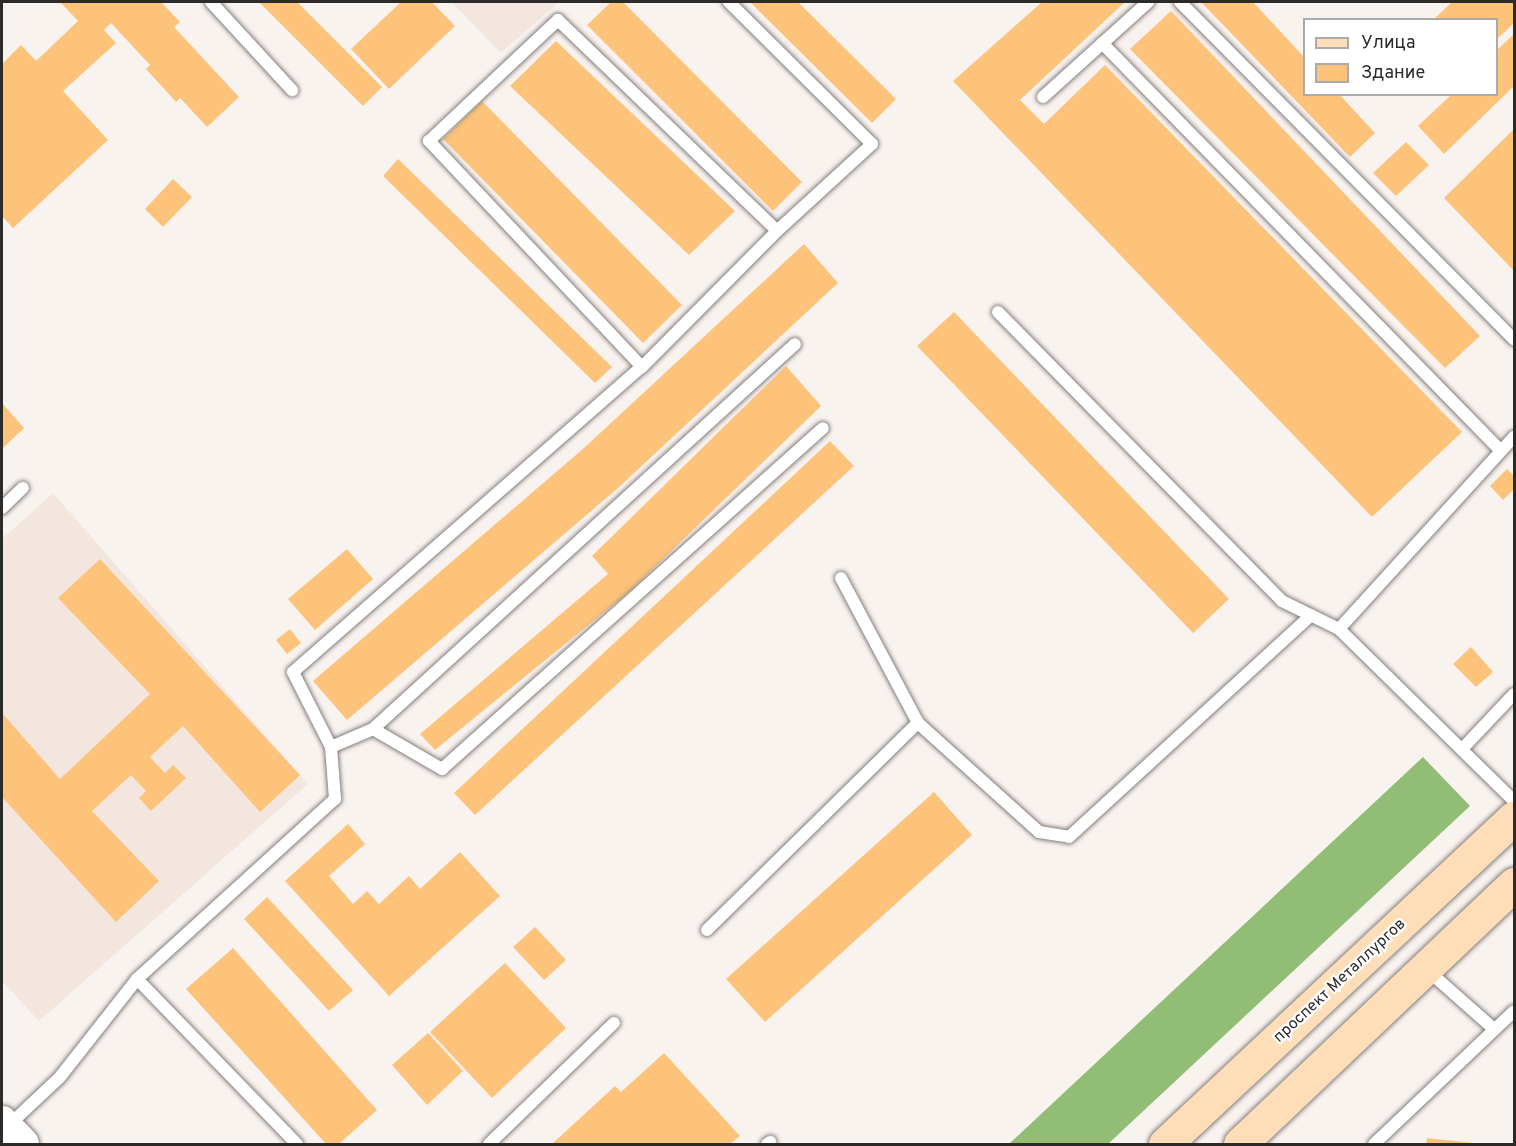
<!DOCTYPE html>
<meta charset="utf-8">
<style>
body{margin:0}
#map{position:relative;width:1516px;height:1146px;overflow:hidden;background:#f9f3f0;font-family:Overpass,sans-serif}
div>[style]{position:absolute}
.built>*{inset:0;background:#f3e6de}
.forest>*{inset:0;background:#91be74}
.building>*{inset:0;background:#fec37a}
.roads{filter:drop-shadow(0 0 2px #847f7c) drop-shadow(0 0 2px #847f7c)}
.service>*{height:12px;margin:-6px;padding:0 6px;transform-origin:6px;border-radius:6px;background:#fff}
.secondary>*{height:32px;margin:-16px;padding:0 16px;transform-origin:16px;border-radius:16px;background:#fff}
.primary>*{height:33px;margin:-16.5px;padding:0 16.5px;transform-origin:16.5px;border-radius:16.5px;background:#fddeb8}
span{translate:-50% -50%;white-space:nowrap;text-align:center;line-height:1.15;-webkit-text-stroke:4.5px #fff;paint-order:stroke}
.street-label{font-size:16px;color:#2d2b2a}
.frame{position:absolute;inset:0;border:3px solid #2d2b2a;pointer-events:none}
.legend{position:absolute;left:1303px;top:18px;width:195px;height:78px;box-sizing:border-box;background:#fff;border:2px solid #abaaaa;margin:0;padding:8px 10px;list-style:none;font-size:18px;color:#2d2b2a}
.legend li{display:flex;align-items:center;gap:12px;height:30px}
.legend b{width:30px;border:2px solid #abaaaa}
</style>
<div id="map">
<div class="built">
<i style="clip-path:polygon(451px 2px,559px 2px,501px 53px)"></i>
<i style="clip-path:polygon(53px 493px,308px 784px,39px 1021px,2px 981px,2px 539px)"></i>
</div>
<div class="forest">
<i style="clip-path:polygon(1423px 757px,1470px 806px,1108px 1144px,1009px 1144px)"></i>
</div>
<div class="building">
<i style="clip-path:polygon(60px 2px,161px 2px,180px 22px,174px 27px,239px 97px,207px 127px,180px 98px,176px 102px,146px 69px,150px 65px,111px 23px,104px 30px,116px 43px,63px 91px,108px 140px,13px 228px,2px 216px,2px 64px,21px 45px,36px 61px,78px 21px)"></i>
<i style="clip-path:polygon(259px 2px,297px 2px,382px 87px,363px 106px)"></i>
<i style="clip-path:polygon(401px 2px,432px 2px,455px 26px,389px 89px,351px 49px)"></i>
<i style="clip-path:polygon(611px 2px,623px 2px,802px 182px,773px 211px,587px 25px)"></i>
<i style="clip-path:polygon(750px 2px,798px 2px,896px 99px,872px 123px)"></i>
<i style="clip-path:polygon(1042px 2px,1125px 2px,1020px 100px,1044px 124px,1105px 65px,1462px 432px,1372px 517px,953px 81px)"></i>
<i style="clip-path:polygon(1201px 2px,1253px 2px,1304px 57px,1304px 94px,1339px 94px,1375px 133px,1350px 157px)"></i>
<i style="clip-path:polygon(1452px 2px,1514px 2px,1514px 23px,1496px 40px,1496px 20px,1433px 20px)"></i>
<i style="clip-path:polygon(1171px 11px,1480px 336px,1445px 368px,1130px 49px)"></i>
<i style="clip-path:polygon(1514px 34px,1514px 86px,1444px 154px,1418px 126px,1452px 94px,1496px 94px,1496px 51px)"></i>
<i style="clip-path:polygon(556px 41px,735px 211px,689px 255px,510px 86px)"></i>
<i style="clip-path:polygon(482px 101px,682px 305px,643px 343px,443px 139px)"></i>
<i style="clip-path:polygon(1514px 129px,1514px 271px,1444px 198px)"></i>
<i style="clip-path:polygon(1406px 142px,1429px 165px,1396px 196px,1373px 173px)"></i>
<i style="clip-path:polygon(398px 159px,612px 367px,595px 383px,383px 176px)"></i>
<i style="clip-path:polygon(173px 179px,192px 197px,163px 227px,145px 209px)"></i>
<i style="clip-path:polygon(804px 244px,838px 283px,618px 488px,347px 720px,313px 681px,584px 448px)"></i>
<i style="clip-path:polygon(954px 312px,1229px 599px,1193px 633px,917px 346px)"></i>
<i style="clip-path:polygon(786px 366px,821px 406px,630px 591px,435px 750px,420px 734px,608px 574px,592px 556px)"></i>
<i style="clip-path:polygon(2px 403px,24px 428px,2px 449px)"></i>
<i style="clip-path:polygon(830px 441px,854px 466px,475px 815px,454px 793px)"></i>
<i style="clip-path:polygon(1507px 469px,1514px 476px,1514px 489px,1503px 500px,1490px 486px)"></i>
<i style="clip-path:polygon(347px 549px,373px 579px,315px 630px,288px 599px)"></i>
<i style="clip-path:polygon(100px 559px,300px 775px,260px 812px,183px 726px,150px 757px,165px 773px,173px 765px,186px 778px,151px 811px,139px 798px,146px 791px,131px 775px,92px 811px,159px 881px,116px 922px,2px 797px,2px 713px,60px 779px,150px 694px,58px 598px)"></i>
<i style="clip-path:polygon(290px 629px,301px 643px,287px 654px,276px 640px)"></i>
<i style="clip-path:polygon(1471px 647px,1493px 672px,1476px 687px,1453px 664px)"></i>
<i style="clip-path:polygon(934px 792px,972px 835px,765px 1022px,726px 979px)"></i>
<i style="clip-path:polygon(348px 824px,365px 844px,329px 876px,353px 904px,367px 891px,379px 904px,409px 876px,420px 889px,460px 852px,500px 896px,389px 996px,285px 881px)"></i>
<i style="clip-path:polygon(267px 897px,353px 990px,329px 1011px,244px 919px)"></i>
<i style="clip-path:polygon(535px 927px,566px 960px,544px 980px,513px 947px)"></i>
<i style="clip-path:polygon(233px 948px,377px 1110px,339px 1144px,326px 1144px,186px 989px)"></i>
<i style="clip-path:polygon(505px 963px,566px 1028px,492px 1098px,430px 1032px)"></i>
<i style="clip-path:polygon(428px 1033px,463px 1071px,427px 1105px,392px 1065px)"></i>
<i style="clip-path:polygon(664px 1053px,740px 1136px,730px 1144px,552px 1144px,615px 1086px,621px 1092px)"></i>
<i style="clip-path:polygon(1427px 1138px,1473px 1143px,1473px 1144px,1426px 1144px)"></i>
</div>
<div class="roads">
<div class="service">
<i style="left:211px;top:2px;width:120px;rotate:47.4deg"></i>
<i style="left:1180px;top:2px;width:475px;rotate:45.3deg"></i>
<i style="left:1102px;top:43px;width:569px;rotate:45.64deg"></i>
<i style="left:1043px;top:97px;width:142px;rotate:-42.1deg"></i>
<i style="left:998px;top:312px;width:405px;rotate:45.5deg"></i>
<i style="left:1282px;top:601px;width:64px;rotate:26.2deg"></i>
<i style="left:1339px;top:629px;width:245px;rotate:44.5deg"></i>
<i style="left:642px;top:367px;width:311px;rotate:-133.3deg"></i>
<i style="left:429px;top:141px;width:177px;rotate:-43.2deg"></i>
<i style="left:558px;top:20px;width:304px;rotate:43.9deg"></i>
<i style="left:2px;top:508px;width:29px;rotate:-44deg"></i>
<i style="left:841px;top:578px;width:164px;rotate:62deg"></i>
<i style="left:1339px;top:629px;width:260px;rotate:-47.7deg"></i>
<i style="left:373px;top:729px;width:80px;rotate:30.1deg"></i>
<i style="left:442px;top:769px;width:511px;rotate:-41.83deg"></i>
<i style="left:331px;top:747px;width:46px;rotate:-23.2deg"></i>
<i style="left:373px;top:729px;width:571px;rotate:-42.37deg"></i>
<i style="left:1463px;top:748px;width:74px;rotate:-46.6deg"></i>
<i style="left:707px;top:930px;width:296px;rotate:-44.5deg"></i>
<i style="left:918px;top:723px;width:163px;rotate:42deg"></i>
<i style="left:1039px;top:832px;width:30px;rotate:9deg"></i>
<i style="left:1069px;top:837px;width:328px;rotate:-42.5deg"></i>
<i style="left:1425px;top:968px;width:92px;rotate:41.5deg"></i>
<i style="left:137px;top:979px;width:230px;rotate:45.9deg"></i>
<i style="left:8px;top:1126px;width:71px;rotate:-43.3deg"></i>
<i style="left:60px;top:1077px;width:125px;rotate:-51.8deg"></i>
<i style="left:137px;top:979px;width:268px;rotate:-42.3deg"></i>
<i style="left:335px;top:799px;width:52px;rotate:-94.4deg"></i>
<i style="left:331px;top:747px;width:84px;rotate:-116.9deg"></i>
<i style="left:293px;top:672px;width:463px;rotate:-41.2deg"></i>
<i style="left:642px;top:367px;width:192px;rotate:-45.2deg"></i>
<i style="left:777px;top:231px;width:129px;rotate:-42.5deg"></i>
<i style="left:872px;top:144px;width:202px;rotate:-135.2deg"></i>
<i style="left:489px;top:1144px;width:174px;rotate:-44.1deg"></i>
<i style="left:767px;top:1144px;width:4px;rotate:-34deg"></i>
<i style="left:1374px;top:1144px;width:193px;rotate:-43.5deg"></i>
</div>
<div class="secondary">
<i style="left:2px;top:1122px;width:30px;rotate:46deg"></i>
</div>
<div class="primary">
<i style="left:1165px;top:1144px;width:478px;rotate:-43.1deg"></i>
<i style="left:1240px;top:1144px;width:378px;rotate:-43.5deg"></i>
</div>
</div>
<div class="street-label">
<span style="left:1340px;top:981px;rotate:-43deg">проспект Металлургов</span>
</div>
<div class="frame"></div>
<ul class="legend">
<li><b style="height:8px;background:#fddeb8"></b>Улица</li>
<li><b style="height:16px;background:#fec37a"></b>Здание</li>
</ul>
</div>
